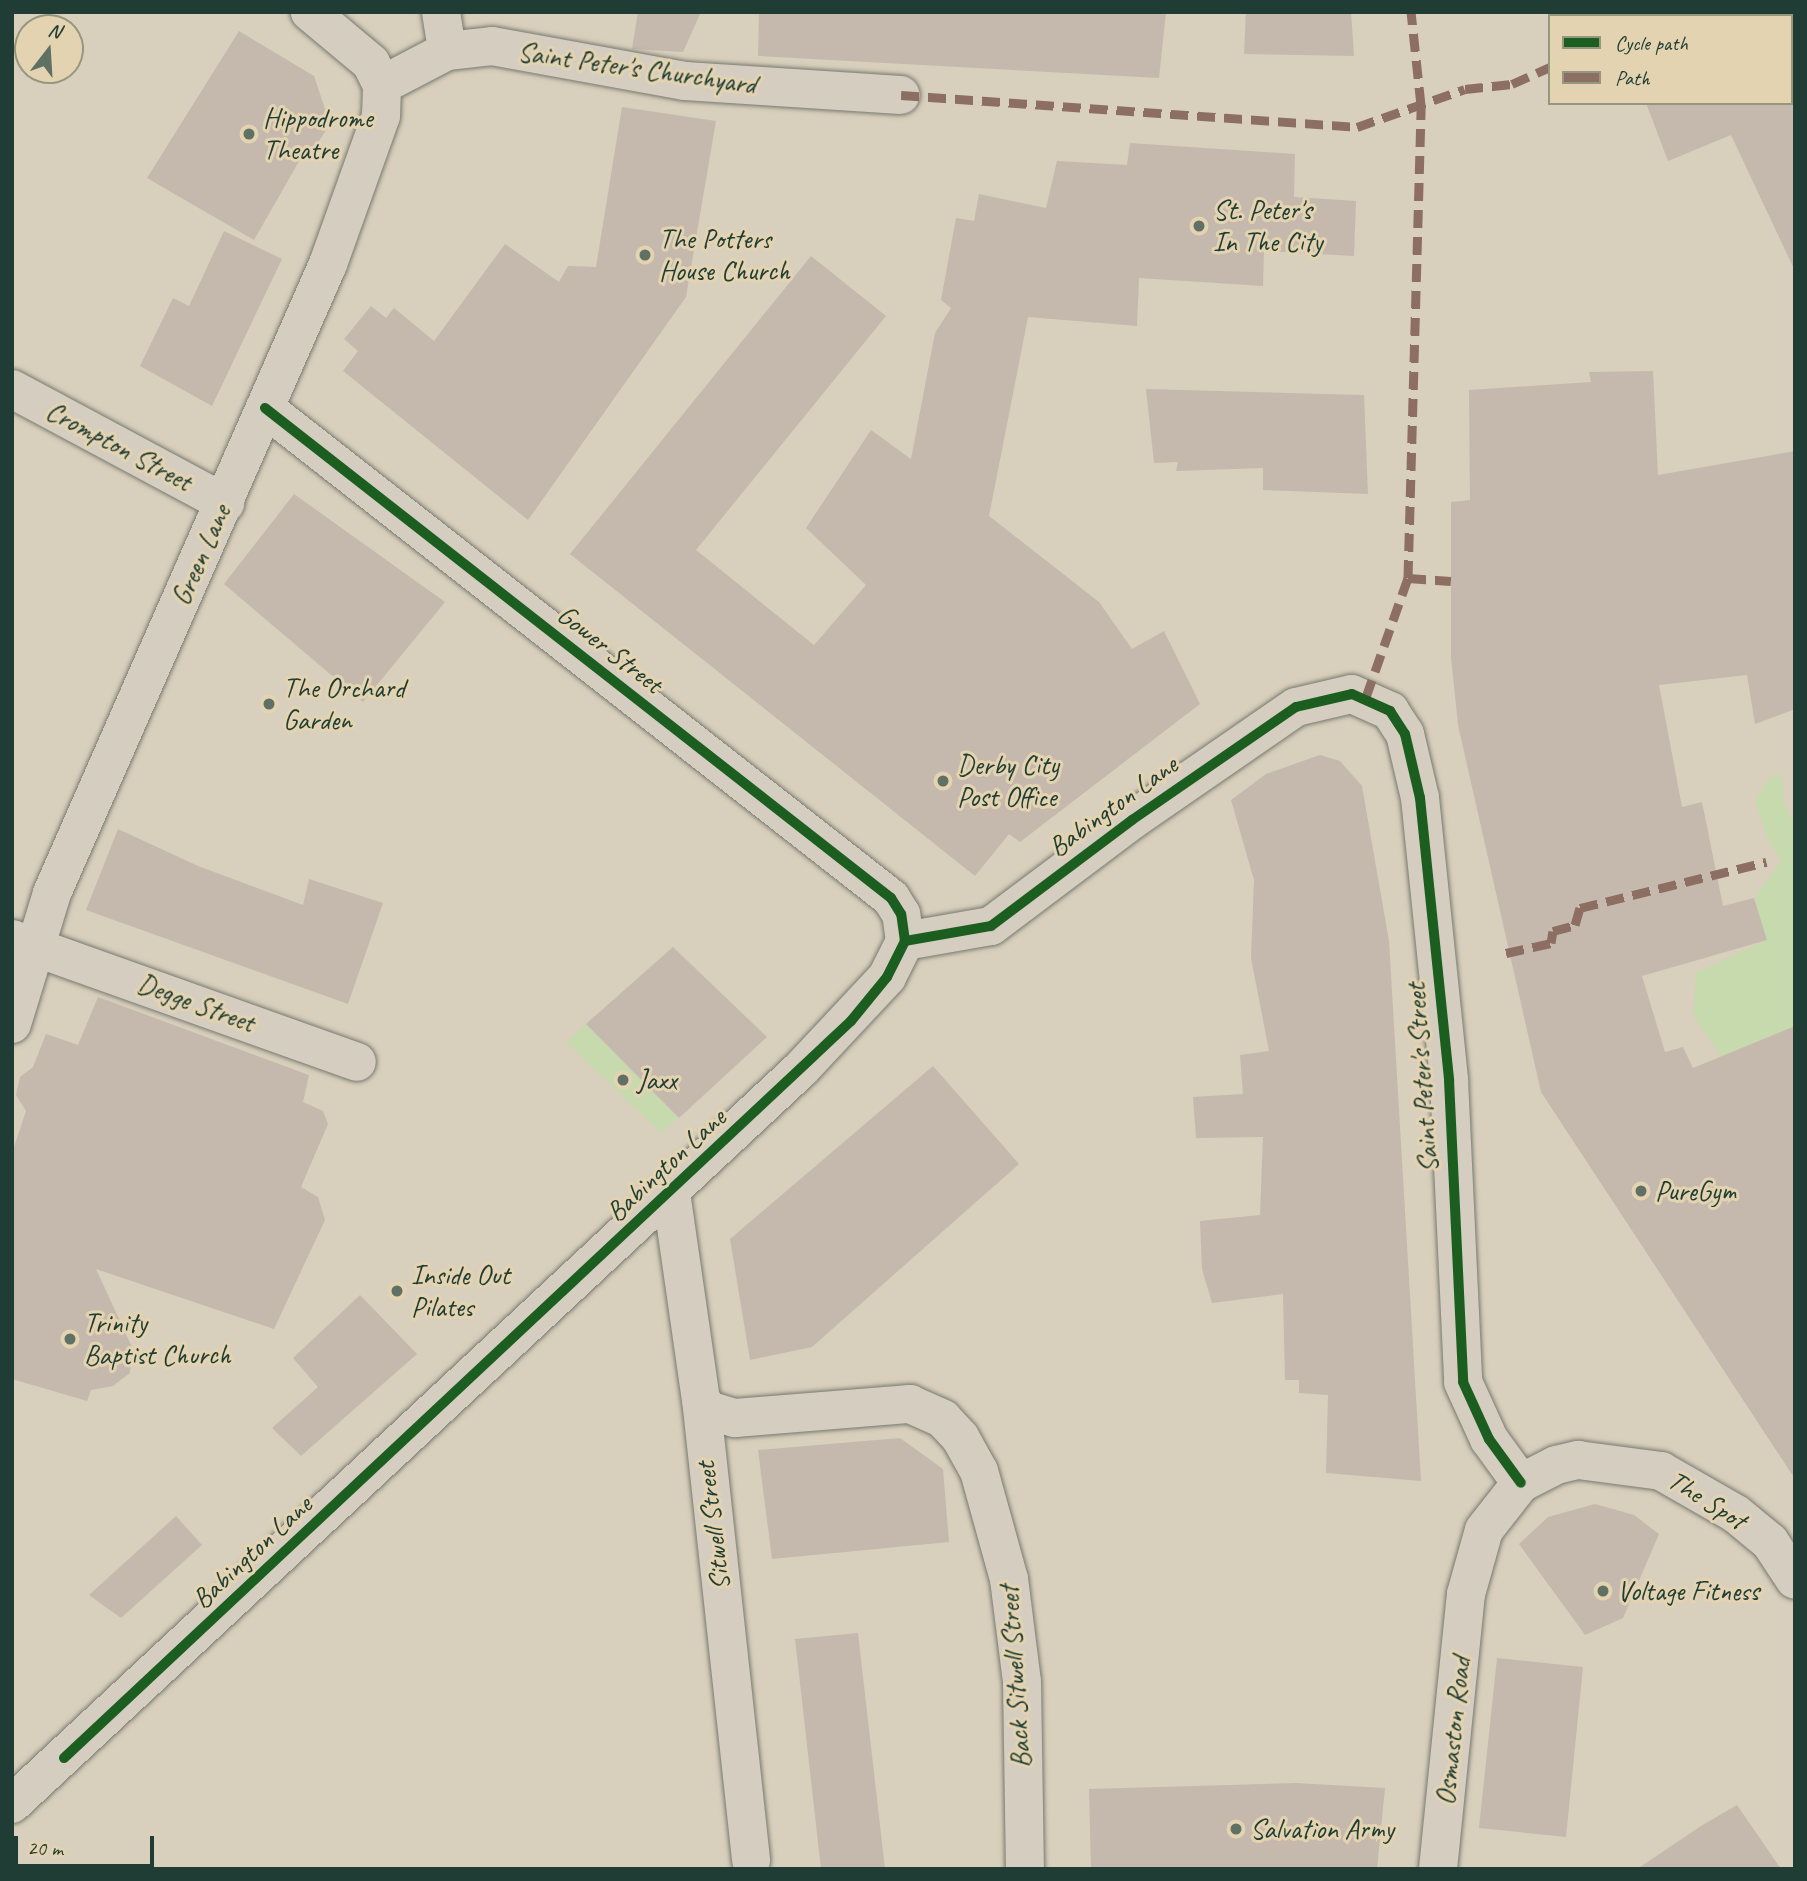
<!DOCTYPE html>
<style>
body{margin:0}
#map{position:relative;width:1807px;height:1881px;overflow:hidden;background:#d8cfbc;font-family:Caveat,sans-serif}
div>[style]{position:absolute}
.green>*{inset:0;background:#c6daad}
.building>*{inset:0;background:#c5b9ae}
.roads{filter:drop-shadow(0 0 2px #78796f) drop-shadow(0 0 2px #78796f)}
.street>*{height:38px;margin:-19px;padding:0 19px;transform-origin:19px;border-radius:19px;background:#d4cdc0}
.secondary>*{height:38px;margin:-19px;padding:0 19px;transform-origin:19px;border-radius:19px;background:#d4cdc0}
.quiet>*{height:9px;margin-top:-4.5px;transform-origin:0;background:repeating-linear-gradient(90deg,#8d6e63 0 18px,transparent 0 27px)}
.cycleway>*{height:10px;margin:-5px;padding:0 5px;transform-origin:5px;border-radius:5px;background:#1b5e20}
.dots>*{width:19px;height:19px;translate:-50% -50%;box-sizing:border-box;border:4px solid #e4d3b0;border-radius:50%}
span{translate:-50% -50%;white-space:nowrap;text-align:center;line-height:1.15;-webkit-text-stroke:6px #e4d3b0;paint-order:stroke}
.street-label{font-size:28px;color:#1f3d34}
.poi-label{font-size:28px;color:#1f3d34}
.left{translate:0 -50%;text-align:left}
.frame{position:absolute;inset:0;border:14px solid #1f3d34;pointer-events:none}
.legend{position:absolute;left:1548px;top:14px;width:245px;height:91px;box-sizing:border-box;background:#e4d3b0;border:2px solid #95977e;margin:0;padding:9px 12px;list-style:none;font-size:21px;color:#1f3d34}
.legend li{display:flex;align-items:center;gap:14px;height:35px}
.legend b{width:35px;border:2px solid #95977e}
.north{position:absolute;left:14px;top:14px;width:70px;height:70px;box-sizing:border-box;background:#e4d3b0;border:2px solid #95977e;border-radius:50%;rotate:17deg;font-size:19px;font-weight:700;line-height:28px;text-align:center;color:#1f3d34}
.north::after{content:'';display:block;margin:auto;width:24px;height:32px;background:#607064;clip-path:polygon(50% 0,100% 100%,50% 72%,0 100%)}
.scale{position:absolute;left:14px;top:1836px;width:140px;height:32px;box-sizing:border-box;border:4px solid #1f3d34;border-top:0;padding-left:9px;font-size:21px;line-height:24px;white-space:nowrap;color:#1f3d34;-webkit-text-stroke:5px #e4d3b0;paint-order:stroke}
</style>
<div id="map">
<div class="green">
<i style="clip-path:polygon(1782px 776px,1784px 802px,1795px 827px,1795px 1026px,1721px 1056px,1693px 1016px,1696px 973px,1766px 940px,1755px 898px,1781px 860px,1768px 840px,1755px 801px,1770px 777px)"></i>
<i style="clip-path:polygon(586px 1024px,678px 1118px,661px 1133px,566px 1042px)"></i>
</div>
<div class="building">
<i style="clip-path:polygon(638px 12px,701px 12px,683px 52px,632px 49px)"></i>
<i style="clip-path:polygon(759px 12px,1166px 12px,1159px 78px,758px 56px)"></i>
<i style="clip-path:polygon(1246px 12px,1351px 12px,1354px 56px,1244px 54px)"></i>
<i style="clip-path:polygon(239px 31px,314px 76px,330px 124px,312px 152px,306px 149px,254px 240px,147px 178px)"></i>
<i style="clip-path:polygon(1646px 103px,1795px 103px,1795px 271px,1731px 135px,1668px 161px)"></i>
<i style="clip-path:polygon(622px 107px,716px 121px,686px 297px,528px 520px,343px 371px,358px 351px,344px 339px,371px 306px,386px 318px,394px 308px,434px 341px,505px 244px,559px 282px,568px 266px,596px 267px)"></i>
<i style="clip-path:polygon(1130px 143px,1295px 154px,1294px 197px,1356px 201px,1354px 256px,1264px 251px,1263px 286px,1139px 278px,1137px 326px,1028px 317px,989px 516px,1099px 602px,1132px 649px,1164px 631px,1200px 704px,1020px 842px,1009px 834px,975px 876px,570px 554px,811px 256px,886px 316px,696px 550px,814px 645px,866px 585px,806px 528px,871px 430px,911px 459px,935px 333px,951px 308px,941px 300px,956px 218px,974px 221px,979px 194px,1046px 208px,1057px 161px,1127px 165px)"></i>
<i style="clip-path:polygon(224px 231px,282px 259px,212px 406px,140px 366px,173px 298px,189px 306px)"></i>
<i style="clip-path:polygon(1653px 371px,1658px 475px,1795px 451px,1795px 709px,1755px 724px,1747px 675px,1659px 685px,1682px 807px,1702px 802px,1723px 906px,1754px 898px,1767px 940px,1642px 976px,1665px 1052px,1683px 1047px,1693px 1068px,1795px 1026px,1795px 1479px,1541px 1092px,1458px 725px,1451px 657px,1451px 502px,1470px 500px,1469px 390px,1591px 382px,1589px 372px)"></i>
<i style="clip-path:polygon(1146px 389px,1364px 395px,1368px 494px,1263px 490px,1263px 468px,1176px 471px,1178px 462px,1154px 463px)"></i>
<i style="clip-path:polygon(294px 494px,445px 602px,363px 702px,224px 584px)"></i>
<i style="clip-path:polygon(1320px 755px,1340px 761px,1362px 786px,1389px 941px,1421px 1481px,1326px 1473px,1328px 1395px,1299px 1393px,1299px 1380px,1285px 1380px,1283px 1294px,1212px 1303px,1202px 1269px,1200px 1221px,1260px 1215px,1263px 1137px,1196px 1138px,1193px 1097px,1243px 1094px,1240px 1055px,1269px 1051px,1251px 958px,1254px 880px,1231px 800px,1266px 774px)"></i>
<i style="clip-path:polygon(118px 829px,198px 866px,303px 905px,309px 879px,383px 903px,348px 1004px,86px 910px)"></i>
<i style="clip-path:polygon(673px 947px,767px 1037px,679px 1118px,586px 1024px)"></i>
<i style="clip-path:polygon(98px 997px,309px 1075px,303px 1102px,323px 1111px,328px 1124px,301px 1187px,318px 1197px,325px 1220px,274px 1329px,96px 1269px,132px 1347px,130px 1373px,113px 1386px,91px 1390px,87px 1401px,12px 1379px,12px 1153px,26px 1111px,16px 1095px,20px 1077px,33px 1067px,46px 1034px,78px 1045px)"></i>
<i style="clip-path:polygon(933px 1066px,1019px 1164px,812px 1347px,750px 1360px,730px 1239px)"></i>
<i style="clip-path:polygon(360px 1295px,417px 1354px,301px 1456px,272px 1428px,318px 1387px,293px 1358px)"></i>
<i style="clip-path:polygon(900px 1438px,943px 1469px,949px 1542px,772px 1559px,758px 1450px)"></i>
<i style="clip-path:polygon(1595px 1504px,1634px 1515px,1659px 1534px,1623px 1618px,1585px 1635px,1519px 1544px,1548px 1517px)"></i>
<i style="clip-path:polygon(176px 1516px,202px 1545px,121px 1618px,89px 1595px)"></i>
<i style="clip-path:polygon(858px 1633px,885px 1869px,821px 1869px,795px 1639px)"></i>
<i style="clip-path:polygon(1497px 1658px,1583px 1667px,1566px 1837px,1479px 1828px)"></i>
<i style="clip-path:polygon(1296px 1783px,1385px 1788px,1377px 1869px,1091px 1869px,1089px 1789px)"></i>
<i style="clip-path:polygon(1737px 1805px,1781px 1869px,1637px 1869px,1701px 1826px)"></i>
</div>
<div class="roads">
<div class="street">
<i style="left:441px;top:12px;width:39px;rotate:81deg"></i>
<i style="left:382px;top:85px;width:73px;rotate:-27.6deg"></i>
<i style="left:447px;top:51px;width:45px;rotate:-6.3deg"></i>
<i style="left:492px;top:46px;width:196px;rotate:10.3deg"></i>
<i style="left:685px;top:81px;width:216px;rotate:3.7deg"></i>
<i style="left:12px;top:389px;width:242px;rotate:28.2deg"></i>
<i style="left:12px;top:939px;width:366px;rotate:19.6deg"></i>
<i style="left:905px;top:941px;width:87px;rotate:-9.9deg"></i>
<i style="left:991px;top:926px;width:176px;rotate:-36.9deg"></i>
<i style="left:1132px;top:820px;width:199px;rotate:-34.6deg"></i>
<i style="left:1296px;top:707px;width:57px;rotate:-13.1deg"></i>
<i style="left:1352px;top:694px;width:42px;rotate:24.1deg"></i>
<i style="left:1390px;top:711px;width:27px;rotate:57deg"></i>
<i style="left:1405px;top:734px;width:66px;rotate:76.8deg"></i>
<i style="left:1420px;top:798px;width:283px;rotate:84.1deg"></i>
<i style="left:1449px;top:1080px;width:302px;rotate:87.3deg"></i>
<i style="left:1463px;top:1382px;width:63px;rotate:65.5deg"></i>
<i style="left:1489px;top:1439px;width:54px;rotate:54deg"></i>
<i style="left:671px;top:1192px;width:209px;rotate:81.8deg"></i>
<i style="left:701px;top:1399px;width:464px;rotate:83.8deg"></i>
<i style="left:701px;top:1399px;width:13px;rotate:58deg"></i>
<i style="left:708px;top:1410px;width:28px;rotate:17deg"></i>
<i style="left:735px;top:1418px;width:176px;rotate:-4.6deg"></i>
<i style="left:910px;top:1404px;width:36px;rotate:24deg"></i>
<i style="left:943px;top:1419px;width:25px;rotate:47deg"></i>
<i style="left:960px;top:1437px;width:39px;rotate:61deg"></i>
<i style="left:979px;top:1471px;width:112px;rotate:74.5deg"></i>
<i style="left:1009px;top:1579px;width:104px;rotate:82.8deg"></i>
<i style="left:1022px;top:1682px;width:187px;rotate:89.1deg"></i>
</div>
<div class="secondary">
<i style="left:12px;top:1024px;width:137px;rotate:-73deg"></i>
<i style="left:52px;top:893px;width:687px;rotate:-66.31deg"></i>
<i style="left:328px;top:264px;width:157px;rotate:-70.3deg"></i>
<i style="left:381px;top:116px;width:31px;rotate:-88deg"></i>
<i style="left:382px;top:85px;width:25px;rotate:-117deg"></i>
<i style="left:371px;top:63px;width:80px;rotate:-140.1deg"></i>
<i style="left:12px;top:1804px;width:1078px;rotate:-42.97deg"></i>
<i style="left:801px;top:1069px;width:126px;rotate:-46.9deg"></i>
<i style="left:887px;top:977px;width:40px;rotate:-63.4deg"></i>
<i style="left:905px;top:941px;width:27px;rotate:-98deg"></i>
<i style="left:901px;top:914px;width:19px;rotate:-122deg"></i>
<i style="left:891px;top:898px;width:795px;rotate:-141.95deg"></i>
<i style="left:1438px;top:1869px;width:276px;rotate:-84.2deg"></i>
<i style="left:1466px;top:1594px;width:66px;rotate:-74.3deg"></i>
<i style="left:1484px;top:1530px;width:60px;rotate:-51.8deg"></i>
<i style="left:1521px;top:1483px;width:39px;rotate:-27deg"></i>
<i style="left:1556px;top:1465px;width:23px;rotate:-13deg"></i>
<i style="left:1578px;top:1460px;width:84px;rotate:7.5deg"></i>
<i style="left:1661px;top:1471px;width:86px;rotate:29.8deg"></i>
<i style="left:1736px;top:1514px;width:44px;rotate:39.5deg"></i>
<i style="left:1770px;top:1542px;width:45px;rotate:56.7deg"></i>
</div>
</div>
<div class="quiet">
<i style="left:1665px;top:16px;width:9px;rotate:-27deg"></i>
<i style="left:901px;top:95px;width:457px;rotate:4deg"></i>
<i style="left:1357px;top:127px;width:114px;rotate:-19.4deg"></i>
<i style="left:1465px;top:89px;width:47px;rotate:-6.1deg"></i>
<i style="left:1512px;top:84px;width:42px;rotate:-24.1deg"></i>
<i style="left:1408px;top:578px;width:43px;rotate:4deg"></i>
<i style="left:1366px;top:697px;width:126px;rotate:-70.6deg"></i>
<i style="left:1408px;top:578px;width:473px;rotate:-88.4deg"></i>
<i style="left:1421px;top:105px;width:94px;rotate:-96.1deg"></i>
<i style="left:1506px;top:953px;width:46px;rotate:-12.5deg"></i>
<i style="left:1551px;top:943px;width:12px;rotate:-81deg"></i>
<i style="left:1553px;top:931px;width:23px;rotate:-15deg"></i>
<i style="left:1575px;top:925px;width:18px;rotate:-74deg"></i>
<i style="left:1580px;top:908px;width:192px;rotate:-13.9deg"></i>
</div>
<div class="cycleway">
<i style="left:905px;top:941px;width:87px;rotate:-9.9deg"></i>
<i style="left:991px;top:926px;width:176px;rotate:-36.9deg"></i>
<i style="left:1132px;top:820px;width:199px;rotate:-34.6deg"></i>
<i style="left:1296px;top:707px;width:57px;rotate:-13.1deg"></i>
<i style="left:1352px;top:694px;width:42px;rotate:24.1deg"></i>
<i style="left:1390px;top:711px;width:27px;rotate:57deg"></i>
<i style="left:1405px;top:734px;width:66px;rotate:76.8deg"></i>
<i style="left:1420px;top:798px;width:283px;rotate:84.1deg"></i>
<i style="left:1449px;top:1080px;width:302px;rotate:87.3deg"></i>
<i style="left:1463px;top:1382px;width:63px;rotate:65.5deg"></i>
<i style="left:1489px;top:1439px;width:54px;rotate:54deg"></i>
<i style="left:64px;top:1758px;width:1078px;rotate:-43.12deg"></i>
<i style="left:851px;top:1021px;width:57px;rotate:-50.7deg"></i>
<i style="left:887px;top:977px;width:40px;rotate:-63.4deg"></i>
<i style="left:905px;top:941px;width:27px;rotate:-98deg"></i>
<i style="left:901px;top:914px;width:19px;rotate:-122deg"></i>
<i style="left:891px;top:898px;width:795px;rotate:-141.95deg"></i>
</div>
<div class="dots">
<i style="left:249px;top:134px;background:#607064"></i>
<i style="left:1199px;top:226px;background:#607064"></i>
<i style="left:645px;top:255px;background:#607064"></i>
<i style="left:269px;top:704px;background:#607064"></i>
<i style="left:943px;top:781px;background:#607064"></i>
<i style="left:623px;top:1080px;background:#607064"></i>
<i style="left:1641px;top:1191px;background:#607064"></i>
<i style="left:397px;top:1291px;background:#607064"></i>
<i style="left:70px;top:1339px;background:#607064"></i>
<i style="left:1603px;top:1591px;background:#607064"></i>
<i style="left:1236px;top:1829px;background:#607064"></i>
</div>
<div class="street-label">
<span style="left:637px;top:68px;rotate:8deg">Saint Peter's Churchyard</span>
<span style="left:119px;top:446px;rotate:28deg">Crompton Street</span>
<span style="left:201px;top:555px;rotate:-66deg">Green Lane</span>
<span style="left:610px;top:649px;rotate:38deg">Gower Street</span>
<span style="left:1113px;top:806px;rotate:-36deg">Babington Lane</span>
<span style="left:196px;top:1003px;rotate:20deg">Degge Street</span>
<span style="left:1422px;top:1078px;rotate:-94deg">Saint Peter's Street</span>
<span style="left:666px;top:1165px;rotate:-43deg">Babington Lane</span>
<span style="left:1707px;top:1500px;rotate:32deg">The Spot</span>
<span style="left:713px;top:1526px;rotate:-97deg">Sitwell Street</span>
<span style="left:252px;top:1552px;rotate:-43deg">Babington Lane</span>
<span style="left:1015px;top:1677px;rotate:-94deg">Back Sitwell Street</span>
<span style="left:1453px;top:1731px;rotate:-84deg">Osmaston Road</span>
</div>
<div class="poi-label">
<span class="left" style="left:263px;top:134px">Hippodrome<br>Theatre</span>
<span class="left" style="left:1213px;top:226px">St. Peter's<br>In The City</span>
<span class="left" style="left:659px;top:255px">The Potters<br>House Church</span>
<span class="left" style="left:283px;top:704px">The Orchard<br>Garden</span>
<span class="left" style="left:957px;top:781px">Derby City<br>Post Office</span>
<span class="left" style="left:637px;top:1080px">Jaxx</span>
<span class="left" style="left:1655px;top:1191px">PureGym</span>
<span class="left" style="left:411px;top:1291px">Inside Out<br>Pilates</span>
<span class="left" style="left:84px;top:1339px">Trinity<br>Baptist Church</span>
<span class="left" style="left:1617px;top:1591px">Voltage Fitness</span>
<span class="left" style="left:1250px;top:1829px">Salvation Army</span>
</div>
<div class="frame"></div>
<ul class="legend">
<li><b style="height:9px;background:#1b5e20"></b>Cycle path</li>
<li><b style="height:9px;background:#8d6e63"></b>Path</li>
</ul>
<div class="north">N</div>
<div class="scale">20 m</div>
</div>
